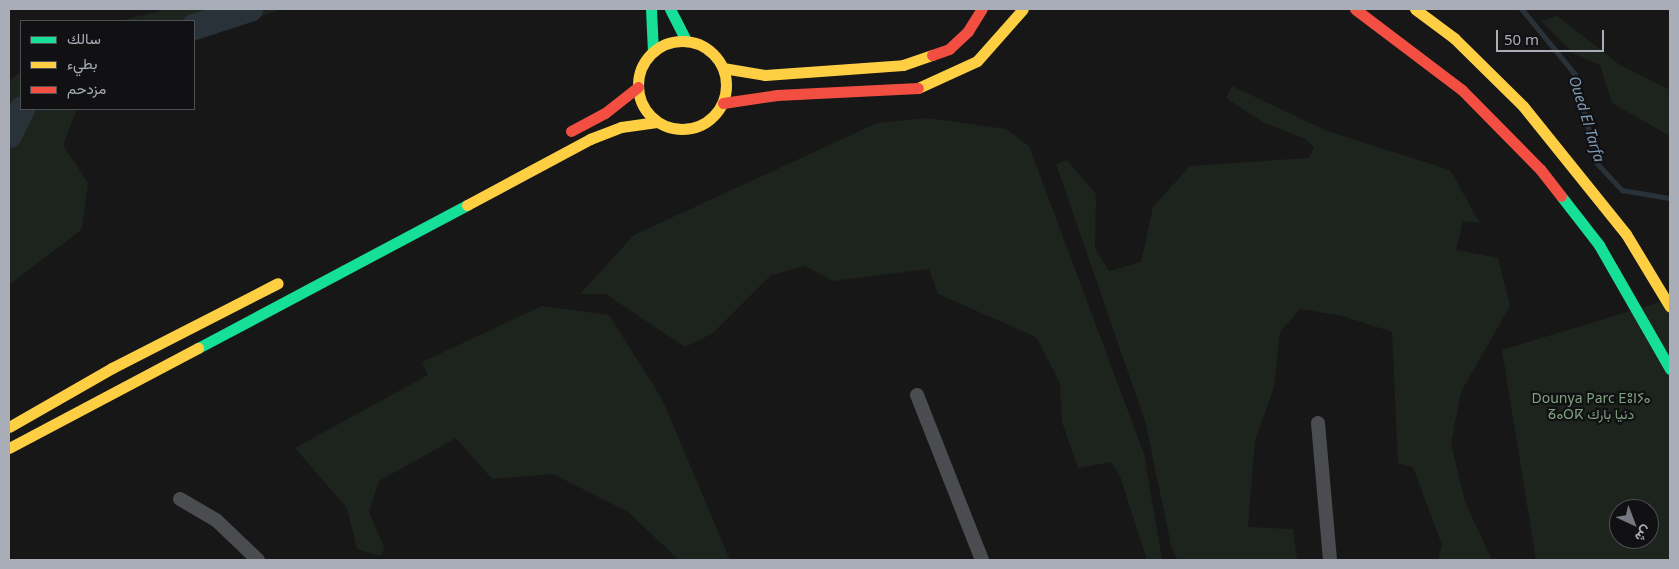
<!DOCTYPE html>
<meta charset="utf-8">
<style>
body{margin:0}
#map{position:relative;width:1679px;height:569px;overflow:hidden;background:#171717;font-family:"Noto Sans",Vazirmatn,"Noto Sans Tifinagh",sans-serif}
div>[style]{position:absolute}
.green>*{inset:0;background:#1d241e}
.stream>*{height:4.5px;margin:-2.25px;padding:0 2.25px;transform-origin:2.25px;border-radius:2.25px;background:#2a3239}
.river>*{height:26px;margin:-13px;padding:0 13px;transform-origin:13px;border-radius:13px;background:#2a3239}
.street>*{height:14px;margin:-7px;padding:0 7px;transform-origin:7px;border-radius:7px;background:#4b4c50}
.fast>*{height:11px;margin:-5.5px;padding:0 5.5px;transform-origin:5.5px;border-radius:5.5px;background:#16e098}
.slow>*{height:11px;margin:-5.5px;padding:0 5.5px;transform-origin:5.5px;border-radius:5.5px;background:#ffcf43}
.slow>.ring{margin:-5.5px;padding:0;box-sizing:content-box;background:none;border:11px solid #ffcf43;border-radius:50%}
.jam>*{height:11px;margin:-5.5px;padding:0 5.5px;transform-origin:5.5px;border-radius:5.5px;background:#f24e42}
span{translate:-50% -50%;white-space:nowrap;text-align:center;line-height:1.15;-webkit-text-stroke:4.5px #111113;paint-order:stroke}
.park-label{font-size:14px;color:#7fa381}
.water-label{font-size:15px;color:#7f9bb3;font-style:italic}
.frame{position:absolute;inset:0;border:10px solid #a8adb8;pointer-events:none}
.legend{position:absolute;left:20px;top:20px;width:175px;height:90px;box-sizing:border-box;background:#111113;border:1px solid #4d4f55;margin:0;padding:6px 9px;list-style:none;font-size:15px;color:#a8adb8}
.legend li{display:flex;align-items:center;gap:10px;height:25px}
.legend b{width:25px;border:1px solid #4d4f55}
.north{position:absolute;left:1609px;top:499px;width:50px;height:50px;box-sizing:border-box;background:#111113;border:1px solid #4d4f55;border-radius:50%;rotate:137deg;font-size:14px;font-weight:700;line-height:20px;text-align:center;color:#a8adb8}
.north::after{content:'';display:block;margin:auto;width:18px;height:22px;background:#757880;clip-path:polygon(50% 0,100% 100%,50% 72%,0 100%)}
.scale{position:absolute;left:1496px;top:30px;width:108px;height:22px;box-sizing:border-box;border:2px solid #a8adb8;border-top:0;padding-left:6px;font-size:15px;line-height:18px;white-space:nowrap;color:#a8adb8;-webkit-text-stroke:4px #111113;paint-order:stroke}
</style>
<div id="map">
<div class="green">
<i style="clip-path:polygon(168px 9px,282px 9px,194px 38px,194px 21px,120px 21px)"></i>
<i style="clip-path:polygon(1557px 16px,1620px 65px,1670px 90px,1670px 136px,1612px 103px,1600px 65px,1573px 53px,1541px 21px)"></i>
<i style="clip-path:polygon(21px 72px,21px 109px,77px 109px,63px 145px,88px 183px,82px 229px,9px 285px,9px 81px)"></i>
<i style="clip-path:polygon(1232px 86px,1327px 131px,1450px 170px,1480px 223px,1463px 221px,1456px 250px,1498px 258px,1510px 306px,1461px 392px,1451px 443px,1465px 502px,1492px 560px,1438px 560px,1442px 545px,1413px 467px,1398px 463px,1392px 332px,1343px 316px,1300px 309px,1280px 332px,1274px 387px,1255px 440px,1248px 527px,1293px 529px,1297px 560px,1178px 560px,1171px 546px,1146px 424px,1056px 164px,1067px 160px,1096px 194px,1095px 248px,1109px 271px,1141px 262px,1153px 207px,1190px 166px,1309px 158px,1314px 147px,1304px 138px,1264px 123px,1226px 98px)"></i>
<i style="clip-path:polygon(927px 118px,1006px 129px,1029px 146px,1144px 454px,1162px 560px,1147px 560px,1120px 476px,1111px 462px,1078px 468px,1062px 422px,1060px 383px,1036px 337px,938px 294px,929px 269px,833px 281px,805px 266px,771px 275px,713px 333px,685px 347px,606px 294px,580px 294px,634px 235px,877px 123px)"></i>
<i style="clip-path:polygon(evenodd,1670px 299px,1670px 560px,1536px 560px,1502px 350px,1670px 299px,1619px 509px,1649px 509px,1649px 539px,1619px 539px,1619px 509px)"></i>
<i style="clip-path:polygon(542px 306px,609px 315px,662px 399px,730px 560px,679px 560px,628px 512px,553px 474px,492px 479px,456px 438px,379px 481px,369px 512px,385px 549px,380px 556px,357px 549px,347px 508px,295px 448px,428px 375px,422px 362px)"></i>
</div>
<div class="stream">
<i style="left:1522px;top:9px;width:84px;rotate:50.8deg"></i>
<i style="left:1575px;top:74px;width:92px;rotate:76.1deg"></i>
<i style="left:1597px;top:163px;width:37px;rotate:47deg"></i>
<i style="left:1622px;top:190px;width:49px;rotate:9.5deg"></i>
</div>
<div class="river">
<i style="left:194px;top:27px;width:59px;rotate:-17.8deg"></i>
<i style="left:9px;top:135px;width:29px;rotate:-63deg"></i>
</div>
<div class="street">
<i style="left:917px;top:395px;width:177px;rotate:68.5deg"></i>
<i style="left:1318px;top:423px;width:138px;rotate:85deg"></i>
<i style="left:180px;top:499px;width:42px;rotate:30.3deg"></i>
<i style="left:216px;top:520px;width:58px;rotate:43.6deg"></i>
</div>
<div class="fast">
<i style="left:651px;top:9px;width:42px;rotate:87.3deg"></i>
<i style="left:670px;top:9px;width:36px;rotate:63deg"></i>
<i style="left:1561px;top:196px;width:62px;rotate:52.2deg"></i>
<i style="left:1599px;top:245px;width:143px;rotate:60.2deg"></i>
<i style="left:198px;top:348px;width:305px;rotate:-28deg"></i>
</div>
<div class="slow">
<i style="left:1415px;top:9px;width:49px;rotate:36.6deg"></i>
<i style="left:1454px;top:38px;width:97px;rotate:44.6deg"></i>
<i style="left:1523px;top:106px;width:164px;rotate:51.2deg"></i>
<i style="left:1626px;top:234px;width:85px;rotate:58.9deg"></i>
<i class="ring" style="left:638px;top:41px;width:77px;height:77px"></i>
<i style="left:723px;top:68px;width:43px;rotate:9.5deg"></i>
<i style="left:765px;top:75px;width:138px;rotate:-4.1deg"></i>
<i style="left:903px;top:65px;width:31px;rotate:-19deg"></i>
<i style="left:918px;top:88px;width:65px;rotate:-24.6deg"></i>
<i style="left:977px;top:61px;width:69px;rotate:-48.5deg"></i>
<i style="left:467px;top:205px;width:140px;rotate:-28.2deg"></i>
<i style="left:590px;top:139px;width:33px;rotate:-21deg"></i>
<i style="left:621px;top:127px;width:36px;rotate:-8deg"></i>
<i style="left:9px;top:427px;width:119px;rotate:-29.8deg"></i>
<i style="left:112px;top:368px;width:186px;rotate:-27.1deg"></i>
<i style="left:9px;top:448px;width:214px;rotate:-27.9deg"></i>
</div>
<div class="jam">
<i style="left:1355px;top:9px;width:134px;rotate:37.1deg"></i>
<i style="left:1462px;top:90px;width:111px;rotate:45.4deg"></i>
<i style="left:1540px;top:169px;width:34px;rotate:52deg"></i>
<i style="left:932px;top:55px;width:18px;rotate:-19deg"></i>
<i style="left:949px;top:49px;width:26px;rotate:-43deg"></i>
<i style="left:968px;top:31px;width:26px;rotate:-58deg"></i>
<i style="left:723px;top:103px;width:55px;rotate:-8.4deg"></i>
<i style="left:777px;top:95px;width:141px;rotate:-2.8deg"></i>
<i style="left:571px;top:131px;width:38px;rotate:-28deg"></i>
<i style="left:605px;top:113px;width:42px;rotate:-38.2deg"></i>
</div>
<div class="park-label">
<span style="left:1591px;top:406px">Dounya Parc ⴹⵓⵏⵢⴰ<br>ⵒⴰⵔⴽ دنيا بارك</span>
</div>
<div class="water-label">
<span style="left:1587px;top:119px;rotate:73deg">Oued El Tarfa</span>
</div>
<div class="frame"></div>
<ul class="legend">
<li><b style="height:6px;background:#16e098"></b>سالك</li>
<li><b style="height:6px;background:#ffcf43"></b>بطيء</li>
<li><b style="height:6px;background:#f24e42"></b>مزدحم</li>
</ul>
<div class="north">ش</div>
<div class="scale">50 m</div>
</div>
